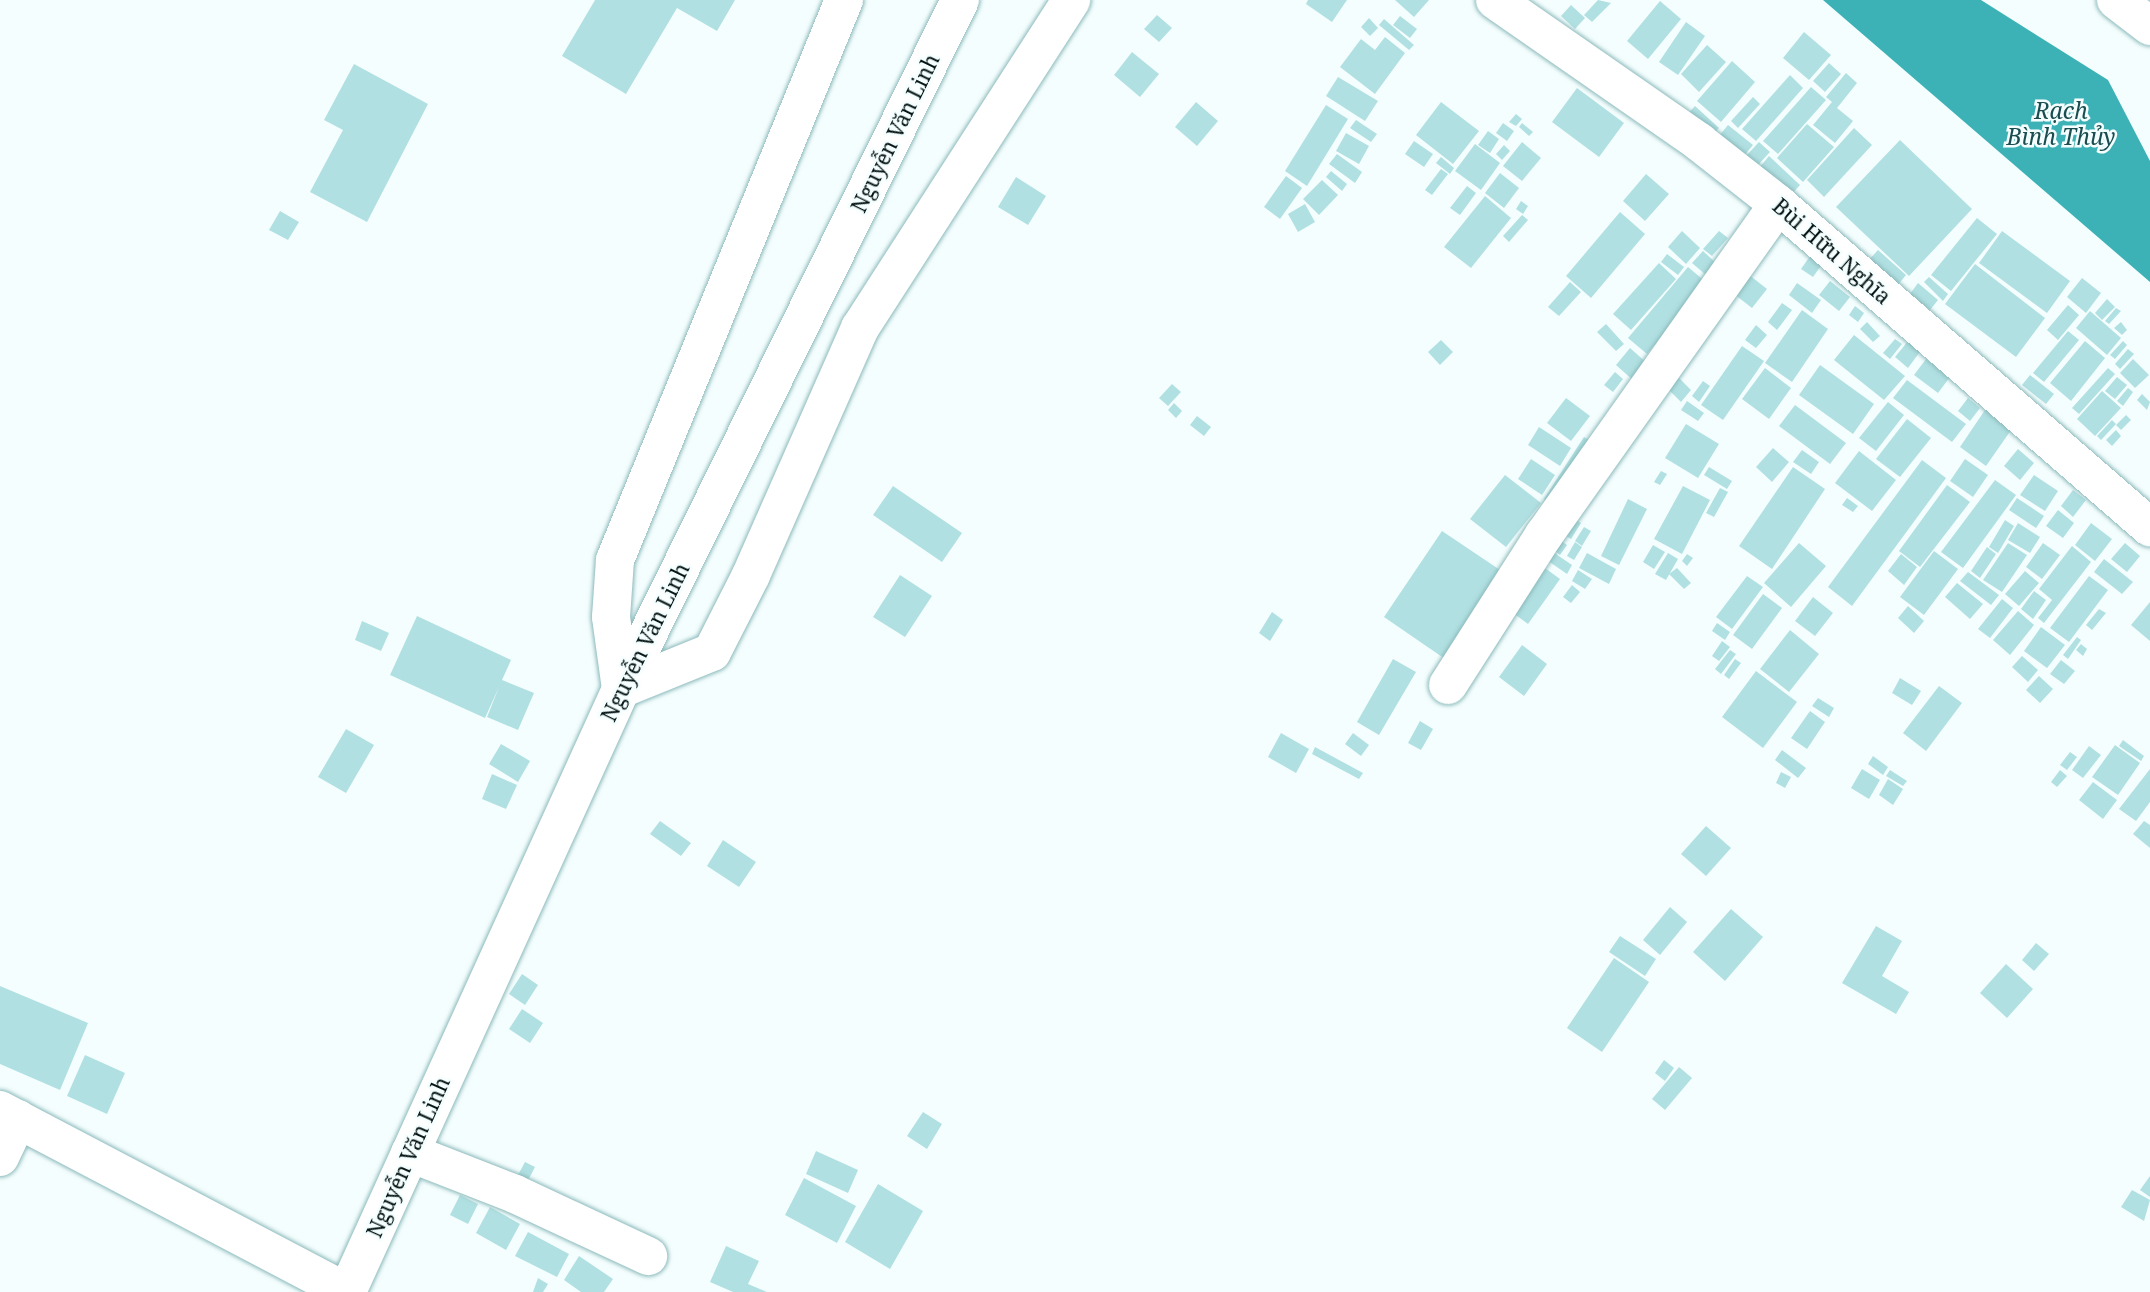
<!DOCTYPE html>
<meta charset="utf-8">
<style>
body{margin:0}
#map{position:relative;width:2150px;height:1292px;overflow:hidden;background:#f5fefe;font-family:"Noto Serif",serif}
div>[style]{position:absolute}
.water>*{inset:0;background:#3cb2b6}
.building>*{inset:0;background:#b1e0e2}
.roads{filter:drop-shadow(0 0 2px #8bb9bb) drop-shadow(0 0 2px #8bb9bb)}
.minor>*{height:38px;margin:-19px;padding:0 19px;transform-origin:19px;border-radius:19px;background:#fff}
.major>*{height:38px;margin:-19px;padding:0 19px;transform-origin:19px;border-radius:19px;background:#fff}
.highway>*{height:38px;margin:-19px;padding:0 19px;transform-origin:19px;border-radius:19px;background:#fff}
span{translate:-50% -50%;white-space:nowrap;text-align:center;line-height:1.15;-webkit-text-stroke:5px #f5fefe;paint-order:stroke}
.street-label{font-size:21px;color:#021111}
.water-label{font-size:23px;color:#1a4d4f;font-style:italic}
</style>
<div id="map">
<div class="water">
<i style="clip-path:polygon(1823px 0,1981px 0,2108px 80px,2150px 161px,2150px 282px)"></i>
</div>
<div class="building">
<i style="clip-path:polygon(595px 0,735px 0,717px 31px,677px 8px,626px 94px,562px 56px)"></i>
<i style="clip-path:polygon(1308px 0,1347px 0,1332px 22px,1306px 4px)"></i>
<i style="clip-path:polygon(1395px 0,1429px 0,1414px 17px)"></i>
<i style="clip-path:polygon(1598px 0,1611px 3px,1592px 22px,1584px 15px)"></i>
<i style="clip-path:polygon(1660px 1px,1681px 19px,1648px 59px,1627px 41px)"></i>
<i style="clip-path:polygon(1571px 5px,1585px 18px,1575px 29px,1561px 16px)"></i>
<i style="clip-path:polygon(1157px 15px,1172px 28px,1159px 42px,1144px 29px)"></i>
<i style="clip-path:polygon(1400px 16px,1417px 29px,1410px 38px,1393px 25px)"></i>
<i style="clip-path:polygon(1369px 18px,1378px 28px,1370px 36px,1361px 27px)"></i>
<i style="clip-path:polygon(1384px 19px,1414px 45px,1409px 50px,1379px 25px)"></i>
<i style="clip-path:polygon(1686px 22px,1705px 36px,1678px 75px,1659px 62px)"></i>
<i style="clip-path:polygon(1804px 32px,1831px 55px,1809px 80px,1783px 58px)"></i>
<i style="clip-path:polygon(1385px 37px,1405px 53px,1375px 94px,1340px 67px,1361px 39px,1375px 50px)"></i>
<i style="clip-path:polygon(1707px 45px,1726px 62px,1699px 92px,1681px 74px)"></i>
<i style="clip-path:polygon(1132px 52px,1159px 74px,1140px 97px,1114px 75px)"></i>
<i style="clip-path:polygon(1732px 61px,1755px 82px,1721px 122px,1697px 101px)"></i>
<i style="clip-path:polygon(1829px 63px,1841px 74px,1825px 92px,1813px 81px)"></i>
<i style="clip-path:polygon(354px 64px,428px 104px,367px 222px,310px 192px,343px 130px,324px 120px)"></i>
<i style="clip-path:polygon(1846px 73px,1857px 83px,1837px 108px,1853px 121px,1835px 143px,1813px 125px,1832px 102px,1826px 97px)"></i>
<i style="clip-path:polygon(1790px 75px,1803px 88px,1756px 141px,1742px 129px)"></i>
<i style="clip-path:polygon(1338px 77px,1378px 101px,1365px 121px,1326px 96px)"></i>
<i style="clip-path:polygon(1811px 87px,1826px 100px,1778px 154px,1763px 141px)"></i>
<i style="clip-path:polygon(1577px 88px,1624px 123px,1599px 157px,1552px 122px)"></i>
<i style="clip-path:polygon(1753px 97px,1760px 104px,1738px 128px,1731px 121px)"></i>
<i style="clip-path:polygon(1196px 102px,1218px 121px,1197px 146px,1175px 127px)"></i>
<i style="clip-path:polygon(1441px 102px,1479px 131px,1453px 164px,1416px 135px)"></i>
<i style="clip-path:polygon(1326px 105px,1348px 119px,1307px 186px,1285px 171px)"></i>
<i style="clip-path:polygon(1695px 106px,1719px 128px,1709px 138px,1685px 117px)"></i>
<i style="clip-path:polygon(1516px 114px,1522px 119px,1516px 126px,1509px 122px)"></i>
<i style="clip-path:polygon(1356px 120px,1377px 134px,1371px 142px,1350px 128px)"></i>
<i style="clip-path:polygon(1503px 123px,1514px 131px,1507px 141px,1496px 133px)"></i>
<i style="clip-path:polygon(1522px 123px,1533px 132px,1529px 136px,1519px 127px)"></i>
<i style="clip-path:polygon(1807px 124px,1834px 147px,1803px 182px,1777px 158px)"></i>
<i style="clip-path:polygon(1728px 125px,1753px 145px,1744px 156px,1719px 136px)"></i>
<i style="clip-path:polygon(1854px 128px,1872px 145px,1824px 197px,1807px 180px)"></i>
<i style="clip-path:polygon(1488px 131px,1499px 139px,1490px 153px,1478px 145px)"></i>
<i style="clip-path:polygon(1346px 133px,1369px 146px,1359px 164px,1336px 151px)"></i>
<i style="clip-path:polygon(1900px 140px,1972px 209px,1909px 276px,1836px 207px)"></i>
<i style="clip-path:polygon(1414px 141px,1433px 154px,1424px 167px,1405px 154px)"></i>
<i style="clip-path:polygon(1522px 142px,1541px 158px,1522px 181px,1503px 166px)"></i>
<i style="clip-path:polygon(1759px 142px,1770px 152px,1757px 166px,1746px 156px)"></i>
<i style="clip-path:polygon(1475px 144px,1500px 163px,1481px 190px,1455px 171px)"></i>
<i style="clip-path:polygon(1504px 145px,1510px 151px,1502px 160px,1496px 154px)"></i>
<i style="clip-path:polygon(1337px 154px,1362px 172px,1355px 183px,1329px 164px)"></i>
<i style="clip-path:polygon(1769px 156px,1800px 185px,1789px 197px,1759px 168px)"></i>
<i style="clip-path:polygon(1441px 157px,1454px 168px,1450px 174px,1436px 163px)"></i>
<i style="clip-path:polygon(1441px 169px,1448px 174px,1432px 195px,1425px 190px)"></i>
<i style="clip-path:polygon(1331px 171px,1347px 184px,1342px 191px,1326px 177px)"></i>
<i style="clip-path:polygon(1500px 173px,1519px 188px,1504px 208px,1485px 193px)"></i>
<i style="clip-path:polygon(1646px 174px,1669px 194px,1645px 221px,1623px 201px)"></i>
<i style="clip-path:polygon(1286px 176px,1302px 188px,1280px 219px,1264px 207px)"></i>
<i style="clip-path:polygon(1016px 177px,1046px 196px,1028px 225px,998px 207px)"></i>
<i style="clip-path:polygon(1322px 180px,1338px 195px,1319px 215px,1303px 199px)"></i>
<i style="clip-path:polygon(1467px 186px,1476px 193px,1460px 215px,1450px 208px)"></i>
<i style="clip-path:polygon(1485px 196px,1511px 218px,1471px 268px,1444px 247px)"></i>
<i style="clip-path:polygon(1521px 201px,1528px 206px,1523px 214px,1516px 209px)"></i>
<i style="clip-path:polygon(1305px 204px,1315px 222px,1298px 232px,1288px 214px)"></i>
<i style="clip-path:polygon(280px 211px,299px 222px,288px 240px,269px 230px)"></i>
<i style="clip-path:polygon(1620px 212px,1645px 234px,1591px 298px,1566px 276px)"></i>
<i style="clip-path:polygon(1522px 215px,1528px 220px,1509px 242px,1503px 236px)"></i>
<i style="clip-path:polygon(1977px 218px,1997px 234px,1951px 291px,1931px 275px)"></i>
<i style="clip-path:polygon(1682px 231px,1700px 248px,1686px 264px,1668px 247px)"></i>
<i style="clip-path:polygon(1719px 231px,1728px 238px,1712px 256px,1703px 249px)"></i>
<i style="clip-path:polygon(2002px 231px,2070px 281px,2047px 313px,1979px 263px)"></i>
<i style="clip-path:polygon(1878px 250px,1906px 275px,1897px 286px,1868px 261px)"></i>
<i style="clip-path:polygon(1703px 251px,1717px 264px,1706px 275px,1692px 263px)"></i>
<i style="clip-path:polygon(1813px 252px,1825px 260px,1813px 277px,1801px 269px)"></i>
<i style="clip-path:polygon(1667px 254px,1684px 267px,1678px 275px,1661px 262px)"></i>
<i style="clip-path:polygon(1659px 263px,1676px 279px,1631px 330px,1613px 314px)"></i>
<i style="clip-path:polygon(1975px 264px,2045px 318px,2016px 357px,1945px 304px)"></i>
<i style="clip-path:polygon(1688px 267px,1707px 283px,1647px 354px,1628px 338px)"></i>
<i style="clip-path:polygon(1748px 274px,1767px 289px,1752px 308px,1734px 294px)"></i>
<i style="clip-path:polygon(1929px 277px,1948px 294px,1943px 301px,1924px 282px)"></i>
<i style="clip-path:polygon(2082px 278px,2101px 293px,2086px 313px,2067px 297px)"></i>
<i style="clip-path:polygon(1830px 281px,1850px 297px,1839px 311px,1819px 295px)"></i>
<i style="clip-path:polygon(1570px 282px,1581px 292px,1559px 316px,1548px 307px)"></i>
<i style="clip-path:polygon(1797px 283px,1821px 300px,1812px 313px,1789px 295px)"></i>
<i style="clip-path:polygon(1918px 283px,1938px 300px,1930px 310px,1910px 294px)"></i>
<i style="clip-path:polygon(2107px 299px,2115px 307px,2102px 320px,2095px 313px)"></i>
<i style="clip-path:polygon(1782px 303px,1792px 310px,1777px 330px,1768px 322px)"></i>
<i style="clip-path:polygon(2068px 305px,2079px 315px,2058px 340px,2047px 330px)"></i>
<i style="clip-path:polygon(1855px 306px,1864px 313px,1858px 322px,1849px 315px)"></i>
<i style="clip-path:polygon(2116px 308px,2121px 311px,2109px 324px,2105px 321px)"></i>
<i style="clip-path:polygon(1802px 310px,1828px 329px,1792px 382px,1765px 363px)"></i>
<i style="clip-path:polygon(2090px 311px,2121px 338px,2107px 355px,2076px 328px)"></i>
<i style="clip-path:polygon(1867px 322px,1880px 336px,1873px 342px,1860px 329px)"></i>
<i style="clip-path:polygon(2121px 322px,2127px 330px,2122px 335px,2114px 328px)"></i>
<i style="clip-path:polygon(1606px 324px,1624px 344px,1616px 351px,1597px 332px)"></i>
<i style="clip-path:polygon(1756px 325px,1767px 335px,1756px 348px,1745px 340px)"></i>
<i style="clip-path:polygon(2068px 331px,2079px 340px,2044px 382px,2033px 373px)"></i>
<i style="clip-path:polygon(1854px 335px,1905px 376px,1884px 400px,1834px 360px)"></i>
<i style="clip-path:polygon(1913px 335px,1925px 345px,1908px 368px,1895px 357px)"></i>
<i style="clip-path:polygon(1895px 339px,1902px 344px,1890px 359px,1883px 353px)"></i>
<i style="clip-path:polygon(1441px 340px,1453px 352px,1440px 365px,1428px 352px)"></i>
<i style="clip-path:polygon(2085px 341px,2105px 358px,2071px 401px,2050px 383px)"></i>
<i style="clip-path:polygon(2123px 341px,2127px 345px,2115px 359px,2110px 355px)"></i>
<i style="clip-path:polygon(1742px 346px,1764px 361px,1723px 420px,1701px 405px)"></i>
<i style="clip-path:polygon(1630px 348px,1648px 364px,1634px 381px,1616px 365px)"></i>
<i style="clip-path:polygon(2128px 349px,2134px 354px,2120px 369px,2115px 364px)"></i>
<i style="clip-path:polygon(1926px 359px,1950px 377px,1938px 393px,1914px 375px)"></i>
<i style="clip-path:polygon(2133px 359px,2149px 375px,2135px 388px,2120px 373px)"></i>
<i style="clip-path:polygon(1820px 365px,1874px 404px,1853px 434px,1799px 395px)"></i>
<i style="clip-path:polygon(1765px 368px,1791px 388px,1769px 419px,1742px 399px)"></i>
<i style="clip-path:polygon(2108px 368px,2115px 374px,2079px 414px,2072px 408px)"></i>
<i style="clip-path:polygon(1615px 372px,1623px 379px,1613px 392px,1604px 385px)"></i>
<i style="clip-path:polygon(1675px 374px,1691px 390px,1681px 402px,1664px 385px)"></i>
<i style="clip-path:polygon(2030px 375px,2054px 394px,2046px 404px,2022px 385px)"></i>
<i style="clip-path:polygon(2117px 377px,2127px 385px,2115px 399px,2105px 391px)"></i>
<i style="clip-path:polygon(1907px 380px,1966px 424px,1952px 442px,1893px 398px)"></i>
<i style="clip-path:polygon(1703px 381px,1710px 386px,1699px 402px,1692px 396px)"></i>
<i style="clip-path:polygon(1172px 384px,1181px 392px,1168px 406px,1159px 398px)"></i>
<i style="clip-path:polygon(2128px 388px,2133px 392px,2123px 406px,2117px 401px)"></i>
<i style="clip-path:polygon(2102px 391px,2121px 408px,2095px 436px,2077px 419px)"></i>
<i style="clip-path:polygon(2142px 394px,2150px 402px,2147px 410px,2137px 400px)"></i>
<i style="clip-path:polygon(1566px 398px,1590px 416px,1571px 441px,1547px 423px)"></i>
<i style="clip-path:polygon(1968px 398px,1980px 408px,1970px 421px,1958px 411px)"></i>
<i style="clip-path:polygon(1687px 401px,1704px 413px,1698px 421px,1681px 410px)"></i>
<i style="clip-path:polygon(1888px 402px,1904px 415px,1876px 451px,1859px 438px)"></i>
<i style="clip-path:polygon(1174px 403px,1182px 411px,1176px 418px,1168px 410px)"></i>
<i style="clip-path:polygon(1989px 404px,2016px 423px,1986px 466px,1960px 447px)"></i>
<i style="clip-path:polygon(1795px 405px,1846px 443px,1830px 464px,1779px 426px)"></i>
<i style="clip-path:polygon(2126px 415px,2131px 420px,2121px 430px,2116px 425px)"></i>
<i style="clip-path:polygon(1197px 416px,1211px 427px,1204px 436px,1190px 425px)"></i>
<i style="clip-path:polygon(1907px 419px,1931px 438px,1900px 477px,1876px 459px)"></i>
<i style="clip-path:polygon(2112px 420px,2116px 424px,2101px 440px,2097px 436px)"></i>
<i style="clip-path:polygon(1686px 424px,1719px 444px,1698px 478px,1665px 458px)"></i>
<i style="clip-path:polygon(1539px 427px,1571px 448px,1560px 466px,1528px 445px)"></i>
<i style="clip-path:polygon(2116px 430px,2121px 436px,2112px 446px,2106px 440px)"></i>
<i style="clip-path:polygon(1584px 437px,1597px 445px,1557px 508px,1544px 499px)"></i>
<i style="clip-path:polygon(1773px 448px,1789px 462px,1772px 482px,1756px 467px)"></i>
<i style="clip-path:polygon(2018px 449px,2034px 463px,2020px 480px,2004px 466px)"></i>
<i style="clip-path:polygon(1802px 450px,1819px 462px,1811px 474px,1793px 462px)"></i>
<i style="clip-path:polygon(1859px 451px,1896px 480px,1872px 511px,1835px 483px)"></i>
<i style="clip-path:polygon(1531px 459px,1555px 475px,1542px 495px,1518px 479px)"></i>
<i style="clip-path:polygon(1965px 459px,1988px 475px,1973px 497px,1950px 481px)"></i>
<i style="clip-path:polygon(1922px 460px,1946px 478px,1852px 606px,1828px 587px)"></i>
<i style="clip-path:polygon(1709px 467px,1732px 481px,1727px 489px,1704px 475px)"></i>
<i style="clip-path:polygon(1793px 467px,1825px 489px,1772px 569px,1739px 546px)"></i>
<i style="clip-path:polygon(1661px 471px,1667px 474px,1660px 485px,1654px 482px)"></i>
<i style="clip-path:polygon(1505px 475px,1541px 503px,1506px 547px,1470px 519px)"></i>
<i style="clip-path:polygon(2034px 475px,2058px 491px,2045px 511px,2020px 495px)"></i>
<i style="clip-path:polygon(1995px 480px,2016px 495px,1963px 568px,1941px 552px)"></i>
<i style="clip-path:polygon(1947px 485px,1970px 502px,1920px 567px,1899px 551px)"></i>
<i style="clip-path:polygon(893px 486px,962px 533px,942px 562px,873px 515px)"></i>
<i style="clip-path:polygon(1683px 486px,1710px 500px,1682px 554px,1654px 539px)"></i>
<i style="clip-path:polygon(1720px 488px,1728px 492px,1714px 517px,1706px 513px)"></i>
<i style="clip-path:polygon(2073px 490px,2086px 500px,2073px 517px,2061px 506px)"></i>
<i style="clip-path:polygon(1847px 498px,1858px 506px,1853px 512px,1842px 505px)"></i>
<i style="clip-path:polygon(2017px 498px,2044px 516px,2036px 528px,2009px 510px)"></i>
<i style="clip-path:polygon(1628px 499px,1647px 509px,1619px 565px,1601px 556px)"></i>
<i style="clip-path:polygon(2058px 510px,2074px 523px,2063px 538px,2046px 526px)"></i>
<i style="clip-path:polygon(1567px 514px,1581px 523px,1571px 539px,1557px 530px)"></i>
<i style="clip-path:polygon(2005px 520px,2014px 526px,1998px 553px,1989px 547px)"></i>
<i style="clip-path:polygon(2018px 523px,2040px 537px,2030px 553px,2008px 540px)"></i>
<i style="clip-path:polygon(2091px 523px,2112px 539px,2095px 561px,2075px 545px)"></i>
<i style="clip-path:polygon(1584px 527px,1591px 531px,1582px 546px,1575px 541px)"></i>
<i style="clip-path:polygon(1442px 531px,1506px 574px,1448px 661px,1384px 617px)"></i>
<i style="clip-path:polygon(1557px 538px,1567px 545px,1560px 555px,1550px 547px)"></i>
<i style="clip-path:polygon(1575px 542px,1582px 547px,1574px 560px,1567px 556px)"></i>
<i style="clip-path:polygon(1799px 543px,1826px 566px,1791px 607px,1764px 583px)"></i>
<i style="clip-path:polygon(2008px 543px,2027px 555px,2002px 592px,1983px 580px)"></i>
<i style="clip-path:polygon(2043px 543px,2060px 555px,2042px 579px,2026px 567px)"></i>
<i style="clip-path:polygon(2125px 543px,2140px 556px,2127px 572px,2111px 559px)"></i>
<i style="clip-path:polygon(1653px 545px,1665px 552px,1654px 569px,1643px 562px)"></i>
<i style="clip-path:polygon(2072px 546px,2091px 562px,2044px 623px,2038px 618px,2052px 600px,2039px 589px)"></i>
<i style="clip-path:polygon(1987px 547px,1996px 554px,1980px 578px,1971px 571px)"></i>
<i style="clip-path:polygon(1547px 548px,1572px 565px,1567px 574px,1541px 556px)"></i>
<i style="clip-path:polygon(1934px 551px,1958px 569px,1924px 615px,1900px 597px)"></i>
<i style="clip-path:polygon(1587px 553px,1616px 569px,1609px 584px,1579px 568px)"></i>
<i style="clip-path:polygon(1668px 553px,1678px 559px,1666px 580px,1655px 574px)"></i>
<i style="clip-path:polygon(1687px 554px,1693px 558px,1687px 566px,1682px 561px)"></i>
<i style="clip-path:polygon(1901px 554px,1917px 567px,1904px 585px,1888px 571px)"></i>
<i style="clip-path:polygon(2104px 559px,2133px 582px,2122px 594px,2094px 572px)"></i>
<i style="clip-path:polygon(1538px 563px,1560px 579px,1528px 624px,1506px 608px)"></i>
<i style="clip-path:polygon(1677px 568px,1691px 583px,1684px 589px,1669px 574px)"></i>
<i style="clip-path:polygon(1578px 570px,1592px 579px,1585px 589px,1572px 581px)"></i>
<i style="clip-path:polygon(2025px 571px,2039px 583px,2019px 606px,2005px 594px)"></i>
<i style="clip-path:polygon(1968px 572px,1999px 595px,1991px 605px,1960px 581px)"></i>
<i style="clip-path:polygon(900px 575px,932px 596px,905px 637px,873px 617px)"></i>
<i style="clip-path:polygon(1747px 576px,1763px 587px,1732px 629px,1716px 617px)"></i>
<i style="clip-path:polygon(2089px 576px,2108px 590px,2069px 642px,2050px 628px)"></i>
<i style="clip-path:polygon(1957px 583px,1983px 604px,1970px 619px,1945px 597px)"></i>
<i style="clip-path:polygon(1572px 585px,1580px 592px,1571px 603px,1563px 597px)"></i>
<i style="clip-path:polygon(2034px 591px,2046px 600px,2033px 619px,2021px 609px)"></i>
<i style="clip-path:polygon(1763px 594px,1782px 608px,1752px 649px,1733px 635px)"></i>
<i style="clip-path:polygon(1813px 597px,1833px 613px,1815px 636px,1795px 621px)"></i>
<i style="clip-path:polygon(2002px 599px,2013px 608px,1990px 638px,1978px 629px)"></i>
<i style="clip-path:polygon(2150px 602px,2150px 641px,2131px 625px)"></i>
<i style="clip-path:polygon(1908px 606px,1924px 621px,1914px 633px,1898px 618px)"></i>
<i style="clip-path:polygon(2099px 609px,2106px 613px,2092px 630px,2086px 625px)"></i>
<i style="clip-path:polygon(2018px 611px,2034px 625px,2010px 655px,1993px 640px)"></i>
<i style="clip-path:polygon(1272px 612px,1283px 620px,1270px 641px,1259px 633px)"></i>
<i style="clip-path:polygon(417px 616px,511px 660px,502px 680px,534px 693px,518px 730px,487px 717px,499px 687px,485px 718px,390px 675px)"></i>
<i style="clip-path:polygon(362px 621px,389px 633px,381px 651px,355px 640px)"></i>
<i style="clip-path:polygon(1717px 623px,1730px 632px,1725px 640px,1712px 631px)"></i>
<i style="clip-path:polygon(2041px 627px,2065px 645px,2047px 668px,2024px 651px)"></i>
<i style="clip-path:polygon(1790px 630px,1819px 654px,1789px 692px,1760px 669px)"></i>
<i style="clip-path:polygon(2077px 637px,2081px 640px,2068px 659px,2063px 655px)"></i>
<i style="clip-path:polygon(1722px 641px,1730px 647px,1719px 661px,1712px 656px)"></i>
<i style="clip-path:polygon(2081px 644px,2087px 649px,2083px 656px,2076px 650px)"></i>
<i style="clip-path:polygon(1522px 645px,1547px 664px,1524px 696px,1499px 677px)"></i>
<i style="clip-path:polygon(1730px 650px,1736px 654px,1721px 674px,1715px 669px)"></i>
<i style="clip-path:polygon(2022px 656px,2038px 670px,2028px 682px,2012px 667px)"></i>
<i style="clip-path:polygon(1393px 659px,1416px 672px,1379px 735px,1357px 722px)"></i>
<i style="clip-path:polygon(1735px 659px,1741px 663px,1729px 679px,1724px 675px)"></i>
<i style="clip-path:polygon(2061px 660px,2075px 671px,2064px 684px,2050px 674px)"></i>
<i style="clip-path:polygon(1756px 671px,1797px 702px,1763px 748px,1722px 717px)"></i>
<i style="clip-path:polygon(2039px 676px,2053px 689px,2040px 703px,2026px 690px)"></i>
<i style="clip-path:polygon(1900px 678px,1921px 691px,1912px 705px,1892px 693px)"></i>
<i style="clip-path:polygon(1939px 686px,1962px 703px,1926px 751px,1903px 733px)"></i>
<i style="clip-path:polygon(1818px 698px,1834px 708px,1829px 717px,1812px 706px)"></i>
<i style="clip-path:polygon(1810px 711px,1825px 722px,1807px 749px,1791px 738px)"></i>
<i style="clip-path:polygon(1420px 721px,1433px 729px,1421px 750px,1408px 743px)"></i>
<i style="clip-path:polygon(346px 729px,374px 745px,346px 793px,318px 777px)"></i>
<i style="clip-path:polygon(1281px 733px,1309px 749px,1296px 773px,1268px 757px)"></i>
<i style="clip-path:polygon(1353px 733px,1369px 745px,1361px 756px,1345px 744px)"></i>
<i style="clip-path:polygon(2123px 740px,2144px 756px,2141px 761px,2119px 746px)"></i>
<i style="clip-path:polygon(501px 744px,530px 761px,518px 782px,489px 764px)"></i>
<i style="clip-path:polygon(2115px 745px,2140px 763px,2118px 795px,2092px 777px)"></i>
<i style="clip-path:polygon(2089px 746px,2101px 755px,2083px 778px,2072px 770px)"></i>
<i style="clip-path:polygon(1315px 747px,1363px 773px,1359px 779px,1312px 754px)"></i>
<i style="clip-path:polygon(1782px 750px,1806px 768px,1798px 778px,1775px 760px)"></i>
<i style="clip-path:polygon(2070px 752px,2077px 757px,2067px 770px,2060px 765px)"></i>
<i style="clip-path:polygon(1873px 756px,1888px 767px,1883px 775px,1868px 764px)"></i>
<i style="clip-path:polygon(1862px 769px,1880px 780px,1869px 799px,1851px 788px)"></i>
<i style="clip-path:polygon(2150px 769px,2150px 802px,2136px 821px,2119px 809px)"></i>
<i style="clip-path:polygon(1890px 770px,1907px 781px,1903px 786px,1886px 776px)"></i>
<i style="clip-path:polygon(2060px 770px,2067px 776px,2057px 787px,2051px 782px)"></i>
<i style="clip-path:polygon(1781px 772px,1791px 777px,1785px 788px,1776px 783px)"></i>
<i style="clip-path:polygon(492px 774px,517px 785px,506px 809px,482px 799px)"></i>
<i style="clip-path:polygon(1888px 779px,1903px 789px,1893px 805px,1879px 795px)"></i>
<i style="clip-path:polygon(2093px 782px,2117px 800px,2103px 819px,2079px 800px)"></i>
<i style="clip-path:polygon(660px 821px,691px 843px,681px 856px,650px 834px)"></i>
<i style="clip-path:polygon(2144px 821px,2150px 825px,2150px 848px,2133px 834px)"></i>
<i style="clip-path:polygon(1706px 826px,1731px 848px,1706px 876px,1681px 854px)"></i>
<i style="clip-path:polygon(723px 840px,756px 862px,739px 887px,707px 866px)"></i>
<i style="clip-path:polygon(1670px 907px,1687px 922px,1660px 955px,1643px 940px)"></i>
<i style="clip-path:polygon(1731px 909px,1763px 937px,1725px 981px,1693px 952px)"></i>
<i style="clip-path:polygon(1876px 926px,1902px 941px,1882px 976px,1909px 992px,1896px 1014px,1842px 983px)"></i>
<i style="clip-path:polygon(1620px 936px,1656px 959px,1645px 976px,1609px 952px)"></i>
<i style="clip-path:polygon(2036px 943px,2049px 954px,2034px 971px,2022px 960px)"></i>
<i style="clip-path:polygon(1614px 958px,1649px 982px,1602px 1052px,1567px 1028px)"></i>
<i style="clip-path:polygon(2006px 964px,2033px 989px,2007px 1018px,1980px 993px)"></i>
<i style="clip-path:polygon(522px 974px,538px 985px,525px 1005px,509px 994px)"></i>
<i style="clip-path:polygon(0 986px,88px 1023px,60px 1090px,0 1064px)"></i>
<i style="clip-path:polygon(522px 1009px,543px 1023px,530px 1043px,509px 1029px)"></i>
<i style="clip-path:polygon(85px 1055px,125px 1073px,107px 1114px,67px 1096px)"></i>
<i style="clip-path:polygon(1664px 1060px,1674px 1068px,1665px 1081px,1655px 1073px)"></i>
<i style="clip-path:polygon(1679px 1067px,1692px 1078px,1665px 1110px,1652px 1099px)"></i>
<i style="clip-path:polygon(923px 1112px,942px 1124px,927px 1149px,907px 1136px)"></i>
<i style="clip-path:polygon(816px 1151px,858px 1170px,848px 1193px,806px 1174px)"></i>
<i style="clip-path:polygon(525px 1162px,535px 1167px,522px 1192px,512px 1186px)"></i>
<i style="clip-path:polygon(2150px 1176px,2150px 1197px,2140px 1190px)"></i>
<i style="clip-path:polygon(804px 1178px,856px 1206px,837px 1243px,785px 1215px)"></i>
<i style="clip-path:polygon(878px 1184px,923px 1211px,890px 1269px,845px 1242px)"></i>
<i style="clip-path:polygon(2132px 1190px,2150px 1200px,2144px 1221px,2121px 1207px)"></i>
<i style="clip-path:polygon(460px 1195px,478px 1204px,468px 1224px,450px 1215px)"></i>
<i style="clip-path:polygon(490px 1207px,520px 1224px,506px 1250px,476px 1233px)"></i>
<i style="clip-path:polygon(528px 1232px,569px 1254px,557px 1277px,515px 1256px)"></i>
<i style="clip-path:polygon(726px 1246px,759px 1261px,748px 1284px,767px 1292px,733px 1292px,710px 1282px)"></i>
<i style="clip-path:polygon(579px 1256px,613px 1279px,604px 1292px,581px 1292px,564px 1280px)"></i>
<i style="clip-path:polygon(538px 1278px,548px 1284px,543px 1292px,533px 1292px)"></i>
</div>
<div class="roads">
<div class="minor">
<i style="left:844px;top:0;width:605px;rotate:112.24deg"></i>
<i style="left:615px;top:560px;width:57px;rotate:94deg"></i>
<i style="left:611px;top:617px;width:73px;rotate:82.1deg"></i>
<i style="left:621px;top:689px;width:98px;rotate:-22.1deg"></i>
<i style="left:712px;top:652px;width:86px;rotate:-63.1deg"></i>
<i style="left:751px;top:575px;width:270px;rotate:-66.2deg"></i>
<i style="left:860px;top:328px;width:390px;rotate:-57.2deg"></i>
<i style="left:2116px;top:0;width:43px;rotate:37.4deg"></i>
<i style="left:1448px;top:685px;width:178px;rotate:-57.4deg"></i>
<i style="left:1544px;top:535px;width:405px;rotate:-54.7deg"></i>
<i style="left:0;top:1110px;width:392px;rotate:27.7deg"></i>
<i style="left:410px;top:1153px;width:113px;rotate:21.3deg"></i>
<i style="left:515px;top:1194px;width:147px;rotate:25deg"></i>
<i style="left:0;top:1157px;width:42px;rotate:-64.7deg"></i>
</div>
<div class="major">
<i style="left:1495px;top:0;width:249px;rotate:34.8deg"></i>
<i style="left:1699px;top:142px;width:100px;rotate:38.1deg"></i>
<i style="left:1778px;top:204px;width:493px;rotate:41deg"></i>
</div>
<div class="highway">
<i style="left:347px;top:1292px;width:662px;rotate:-65.56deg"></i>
<i style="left:621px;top:689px;width:768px;rotate:-63.8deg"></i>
</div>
</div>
<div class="street-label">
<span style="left:895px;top:133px;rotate:-64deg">Nguyễn Văn Linh</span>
<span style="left:1832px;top:251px;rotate:41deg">Bùi Hữu Nghĩa</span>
<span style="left:645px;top:642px;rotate:-64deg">Nguyễn Văn Linh</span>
<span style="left:408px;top:1157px;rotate:-66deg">Nguyễn Văn Linh</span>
</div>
<div class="water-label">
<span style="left:2061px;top:123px">Rạch<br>Bình Thủy</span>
</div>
</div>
